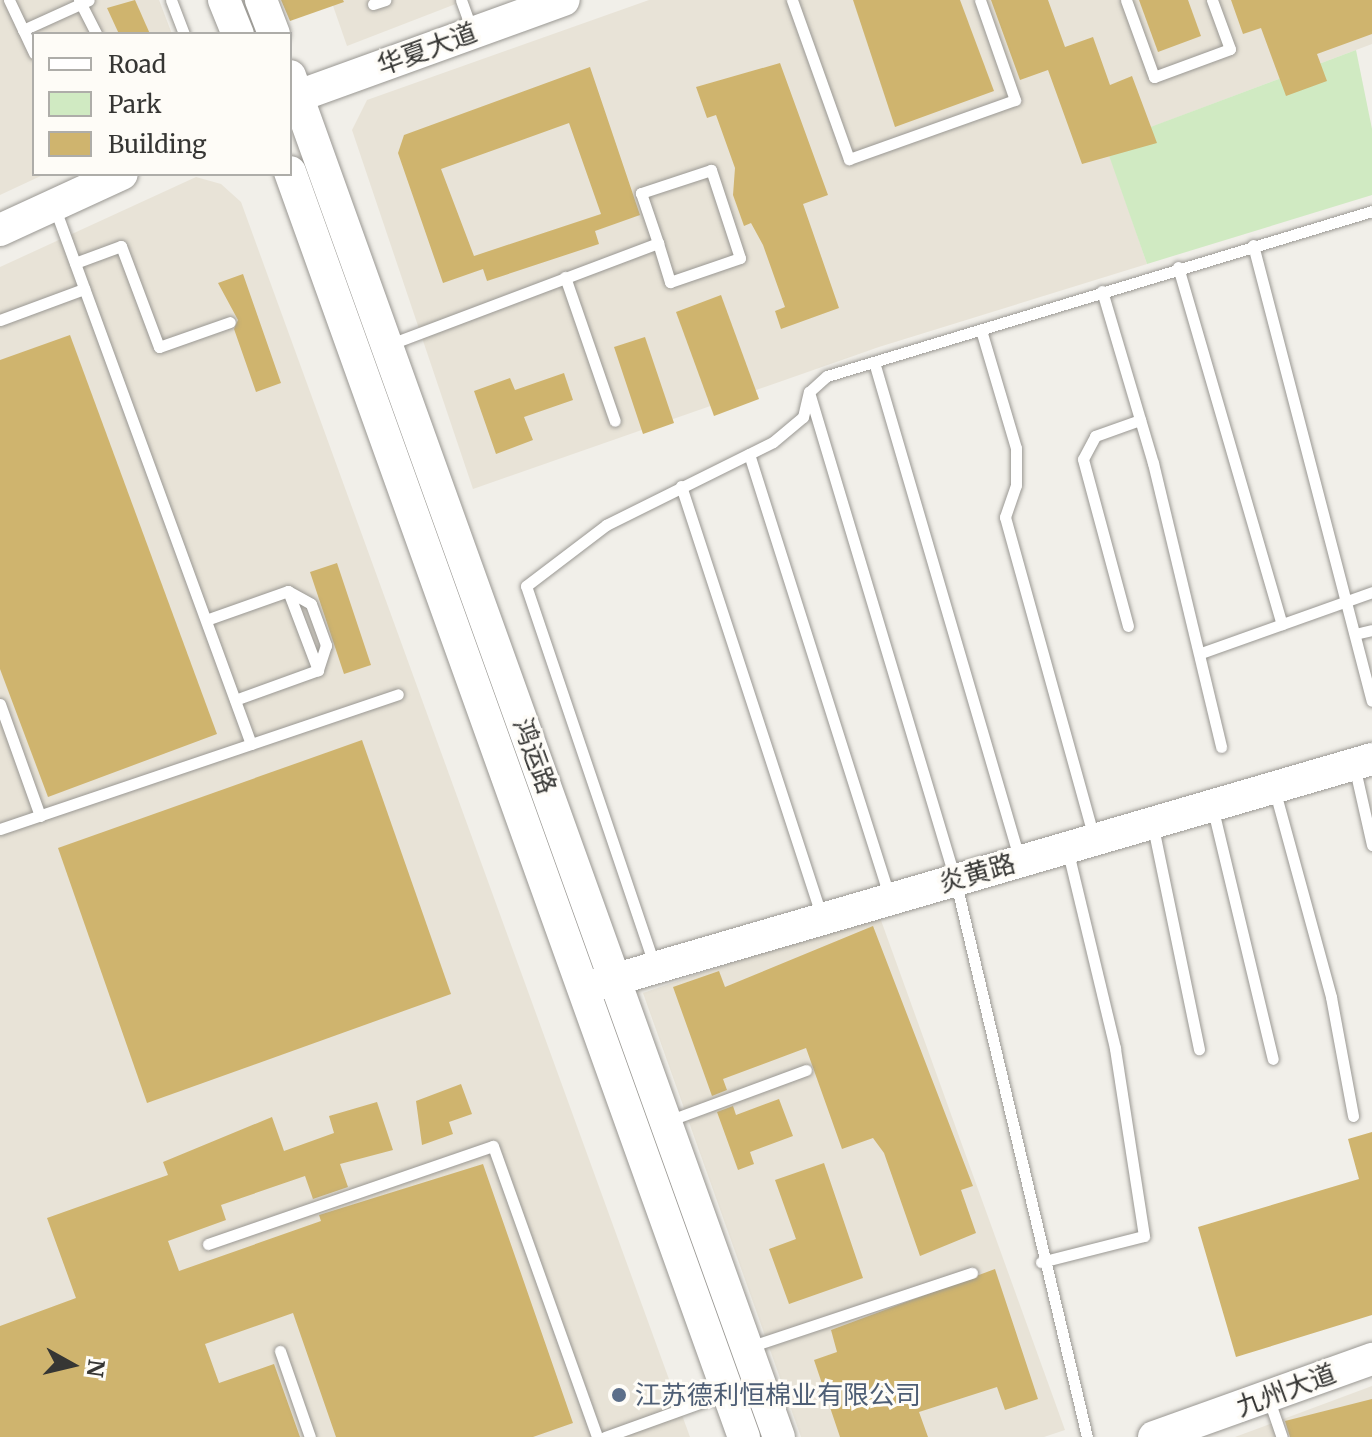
<!DOCTYPE html>
<meta charset="utf-8">
<style>
body{margin:0}
#map{position:relative;width:1372px;height:1437px;overflow:hidden;background:#f1efe9;font-family:Merriweather,"Noto Sans SC",serif}
div>[style]{position:absolute}
.built>*{inset:0;background:#e8e3d7}
.green>*{inset:0;background:#d0eac2}
.building>*{inset:0;background:#cfb46e}
.roads{filter:drop-shadow(0 0 2px #9a9893) drop-shadow(0 0 2px #9a9893)}
.lane>*{height:11px;margin:-5.5px;padding:0 5.5px;transform-origin:5.5px;border-radius:5.5px;background:#fff}
.secondary>*{height:32px;margin:-16px;padding:0 16px;transform-origin:16px;border-radius:16px;background:#fff}
.dots>*{width:22px;height:22px;translate:-50% -50%;box-sizing:border-box;border:4px solid #fefcf7;border-radius:50%}
span{translate:-50% -50%;white-space:nowrap;text-align:center;line-height:1.15;-webkit-text-stroke:6px #fefcf7;paint-order:stroke}
.street-label{font-size:26px;color:#363634}
.service-label{font-size:26px;color:#4e5e75}
.left{translate:0 -50%;text-align:left}
.legend{position:absolute;left:32px;top:32px;width:260px;height:144px;box-sizing:border-box;background:#fefcf7;border:2px solid #aeada9;margin:0;padding:10px 14px;list-style:none;font-size:24px;color:#363634}
.legend li{display:flex;align-items:center;gap:16px;height:40px}
.legend b{width:40px;border:2px solid #aeada9}
.north{position:absolute;left:32px;top:1325px;width:80px;height:80px;-webkit-text-stroke:6px #fefcf7;paint-order:stroke;rotate:98deg;font-size:22px;font-weight:700;line-height:32px;text-align:center;color:#363634}
.north::after{content:'';display:block;margin:auto;width:28px;height:36px;background:#363634;clip-path:polygon(50% 0,100% 100%,50% 72%,0 100%)}
</style>
<div id="map">
<div class="built">
<i style="clip-path:polygon(0 0,159px 0,172px 34px,34px 34px,34px 174px,45px 174px,0 195px)"></i>
<i style="clip-path:polygon(331px 0,466px 0,347px 46px)"></i>
<i style="clip-path:polygon(649px 0,1372px 0,1372px 44px,1106px 144px,1147px 264px,879px 347px,473px 489px,352px 130px,367px 100px)"></i>
<i style="clip-path:polygon(196px 177px,221px 184px,241px 202px,690px 1437px,0 1437px,0 267px)"></i>
<i style="clip-path:polygon(878px 912px,1065px 1430px,1044px 1437px,801px 1437px,643px 993px)"></i>
<i style="clip-path:polygon(1372px 1386px,1372px 1437px,1235px 1437px,1262px 1427px)"></i>
</div>
<div class="green">
<i style="clip-path:polygon(1356px 50px,1372px 129px,1372px 195px,1147px 264px,1105px 144px)"></i>
</div>
<div class="building">
<i style="clip-path:polygon(135px 0,150px 34px,119px 34px,107px 8px)"></i>
<i style="clip-path:polygon(281px 0,343px 0,344px 2px,290px 21px)"></i>
<i style="clip-path:polygon(853px 0,960px 0,994px 91px,895px 127px)"></i>
<i style="clip-path:polygon(991px 0,1048px 0,1065px 47px,1093px 37px,1110px 85px,1132px 76px,1157px 143px,1082px 164px,1048px 70px,1020px 80px)"></i>
<i style="clip-path:polygon(1139px 0,1188px 0,1201px 36px,1158px 52px)"></i>
<i style="clip-path:polygon(1231px 0,1372px 0,1372px 34px,1317px 54px,1327px 81px,1286px 96px,1261px 28px,1243px 34px)"></i>
<i style="clip-path:polygon(780px 63px,828px 195px,803px 204px,839px 308px,781px 329px,775px 311px,785px 307px,763px 245px,751px 223px,744px 226px,733px 195px,735px 168px,716px 115px,707px 118px,696px 87px)"></i>
<i style="clip-path:polygon(evenodd,590px 67px,640px 215px,595px 231px,599px 244px,487px 281px,483px 269px,443px 283px,398px 153px,404px 135px,590px 67px,569px 123px,601px 214px,474px 256px,441px 169px,569px 123px)"></i>
<i style="clip-path:polygon(243px 274px,281px 383px,256px 392px,234px 329px,238px 320px,218px 283px)"></i>
<i style="clip-path:polygon(721px 295px,759px 399px,714px 416px,676px 312px)"></i>
<i style="clip-path:polygon(70px 335px,217px 734px,48px 797px,0 669px,0 360px)"></i>
<i style="clip-path:polygon(645px 337px,674px 423px,643px 434px,614px 347px)"></i>
<i style="clip-path:polygon(564px 373px,573px 400px,524px 417px,533px 440px,496px 454px,474px 391px,510px 378px,515px 390px)"></i>
<i style="clip-path:polygon(337px 563px,371px 665px,344px 674px,310px 572px)"></i>
<i style="clip-path:polygon(362px 740px,451px 994px,147px 1103px,58px 848px)"></i>
<i style="clip-path:polygon(873px 926px,973px 1186px,961px 1190px,976px 1233px,920px 1256px,884px 1153px,873px 1138px,842px 1149px,806px 1048px,723px 1079px,727px 1090px,712px 1096px,673px 987px,719px 971px,725px 987px)"></i>
<i style="clip-path:polygon(461px 1084px,472px 1114px,449px 1122px,453px 1134px,422px 1145px,416px 1101px)"></i>
<i style="clip-path:polygon(779px 1099px,793px 1136px,750px 1152px,754px 1164px,738px 1170px,717px 1112px,733px 1106px,736px 1115px)"></i>
<i style="clip-path:polygon(377px 1102px,393px 1150px,340px 1164px,348px 1187px,313px 1199px,305px 1176px,221px 1205px,226px 1220px,168px 1241px,179px 1271px,321px 1221px,319px 1215px,483px 1164px,573px 1423px,533px 1437px,336px 1437px,293px 1313px,205px 1344px,219px 1383px,274px 1364px,300px 1437px,0 1437px,0 1326px,76px 1298px,47px 1218px,168px 1175px,163px 1162px,272px 1117px,284px 1151px,334px 1133px,329px 1116px)"></i>
<i style="clip-path:polygon(1372px 1132px,1372px 1315px,1236px 1357px,1198px 1227px,1359px 1179px,1348px 1139px)"></i>
<i style="clip-path:polygon(824px 1163px,863px 1278px,789px 1304px,769px 1249px,796px 1239px,775px 1180px)"></i>
<i style="clip-path:polygon(995px 1269px,1038px 1399px,1005px 1410px,997px 1387px,919px 1412px,928px 1437px,840px 1437px,814px 1360px,837px 1352px,831px 1330px)"></i>
<i style="clip-path:polygon(1372px 1399px,1372px 1437px,1290px 1437px,1285px 1421px)"></i>
</div>
<div class="roads">
<div class="lane">
<i style="left:9px;top:0;width:59px;rotate:64.7deg"></i>
<i style="left:79px;top:0;width:38px;rotate:63deg"></i>
<i style="left:171px;top:0;width:36px;rotate:69deg"></i>
<i style="left:461px;top:0;width:32px;rotate:70deg"></i>
<i style="left:792px;top:0;width:169px;rotate:70.3deg"></i>
<i style="left:849px;top:159px;width:176px;rotate:-19.6deg"></i>
<i style="left:1015px;top:100px;width:106px;rotate:-109.3deg"></i>
<i style="left:1126px;top:0;width:82px;rotate:70deg"></i>
<i style="left:1154px;top:77px;width:81px;rotate:-20.2deg"></i>
<i style="left:1230px;top:49px;width:52px;rotate:-110.2deg"></i>
<i style="left:373px;top:4px;width:13px;rotate:-18deg"></i>
<i style="left:23px;top:30px;width:72px;rotate:-24.4deg"></i>
<i style="left:54px;top:206px;width:573px;rotate:69.89deg"></i>
<i style="left:1253px;top:245px;width:471px;rotate:75.4deg"></i>
<i style="left:75px;top:263px;width:49px;rotate:-20.3deg"></i>
<i style="left:121px;top:246px;width:108px;rotate:69.4deg"></i>
<i style="left:159px;top:347px;width:75px;rotate:-19.4deg"></i>
<i style="left:1178px;top:267px;width:372px;rotate:73.8deg"></i>
<i style="left:565px;top:277px;width:152px;rotate:70.9deg"></i>
<i style="left:1102px;top:291px;width:179px;rotate:73.5deg"></i>
<i style="left:1153px;top:463px;width:292px;rotate:76.5deg"></i>
<i style="left:0;top:320px;width:90px;rotate:-20.3deg"></i>
<i style="left:981px;top:330px;width:123px;rotate:73.5deg"></i>
<i style="left:1016px;top:448px;width:37px;rotate:90deg"></i>
<i style="left:1016px;top:485px;width:34px;rotate:109deg"></i>
<i style="left:1005px;top:517px;width:323px;rotate:74.5deg"></i>
<i style="left:388px;top:345px;width:289px;rotate:-20.7deg"></i>
<i style="left:658px;top:243px;width:41px;rotate:72.9deg"></i>
<i style="left:670px;top:282px;width:74px;rotate:-18.9deg"></i>
<i style="left:740px;top:258px;width:93px;rotate:-108.2deg"></i>
<i style="left:711px;top:170px;width:74px;rotate:161.8deg"></i>
<i style="left:641px;top:193px;width:53px;rotate:71.2deg"></i>
<i style="left:874px;top:362px;width:520px;rotate:73.69deg"></i>
<i style="left:809px;top:392px;width:508px;rotate:73.31deg"></i>
<i style="left:955px;top:879px;width:573px;rotate:76.69deg"></i>
<i style="left:749px;top:454px;width:464px;rotate:72.4deg"></i>
<i style="left:681px;top:486px;width:451px;rotate:71.9deg"></i>
<i style="left:288px;top:591px;width:26px;rotate:29deg"></i>
<i style="left:311px;top:604px;width:44px;rotate:69.9deg"></i>
<i style="left:326px;top:645px;width:26px;rotate:108deg"></i>
<i style="left:206px;top:620px;width:87px;rotate:-19.5deg"></i>
<i style="left:288px;top:591px;width:85px;rotate:69.2deg"></i>
<i style="left:318px;top:670px;width:88px;rotate:160.1deg"></i>
<i style="left:1128px;top:626px;width:173px;rotate:-105.1deg"></i>
<i style="left:1083px;top:459px;width:26px;rotate:-62deg"></i>
<i style="left:1095px;top:436px;width:48px;rotate:-19.6deg"></i>
<i style="left:1355px;top:634px;width:17px;rotate:-13deg"></i>
<i style="left:1201px;top:653px;width:182px;rotate:-19.6deg"></i>
<i style="left:0;top:704px;width:119px;rotate:70.3deg"></i>
<i style="left:1354px;top:765px;width:82px;rotate:77.3deg"></i>
<i style="left:1275px;top:792px;width:213px;rotate:74.7deg"></i>
<i style="left:1331px;top:997px;width:121px;rotate:79.5deg"></i>
<i style="left:1213px;top:810px;width:256px;rotate:76.5deg"></i>
<i style="left:1153px;top:827px;width:227px;rotate:78.3deg"></i>
<i style="left:0;top:829px;width:420px;rotate:-18.7deg"></i>
<i style="left:654px;top:964px;width:399px;rotate:-108.7deg"></i>
<i style="left:526px;top:586px;width:101px;rotate:-37.3deg"></i>
<i style="left:606px;top:525px;width:186px;rotate:-26.4deg"></i>
<i style="left:773px;top:442px;width:39px;rotate:-40deg"></i>
<i style="left:803px;top:417px;width:26px;rotate:-77deg"></i>
<i style="left:809px;top:392px;width:24px;rotate:-42deg"></i>
<i style="left:827px;top:376px;width:569px;rotate:-16.84deg"></i>
<i style="left:668px;top:1121px;width:147px;rotate:-20.3deg"></i>
<i style="left:208px;top:1244px;width:301px;rotate:-19deg"></i>
<i style="left:493px;top:1146px;width:309px;rotate:70.3deg"></i>
<i style="left:1041px;top:1262px;width:106px;rotate:-14.2deg"></i>
<i style="left:1144px;top:1236px;width:190px;rotate:-98.8deg"></i>
<i style="left:1115px;top:1048px;width:202px;rotate:-103.5deg"></i>
<i style="left:749px;top:1347px;width:235px;rotate:-18.4deg"></i>
<i style="left:280px;top:1351px;width:91px;rotate:70.8deg"></i>
<i style="left:1269px;top:1400px;width:39px;rotate:71deg"></i>
<i style="left:605px;top:1437px;width:163px;rotate:-19.8deg"></i>
</div>
<div class="secondary">
<i style="left:224px;top:0;width:37px;rotate:68deg"></i>
<i style="left:261px;top:0;width:36px;rotate:69deg"></i>
<i style="left:290px;top:76px;width:1446px;rotate:70.24deg"></i>
<i style="left:290px;top:99px;width:291px;rotate:-19.9deg"></i>
<i style="left:290px;top:172px;width:1344px;rotate:70.26deg"></i>
<i style="left:0;top:230px;width:134px;rotate:-24.7deg"></i>
<i style="left:596px;top:985px;width:808px;rotate:-16.24deg"></i>
<i style="left:1154px;top:1437px;width:232px;rotate:-19.7deg"></i>
</div>
</div>
<div class="dots">
<i style="left:619px;top:1395px;background:#5c6f8a"></i>
</div>
<div class="street-label">
<span style="left:427px;top:49px;rotate:-20deg">华夏大道</span>
<span style="left:535px;top:756px;rotate:70deg">鸿运路</span>
<span style="left:977px;top:873px;rotate:-16deg">炎黄路</span>
<span style="left:1286px;top:1390px;rotate:-20deg">九州大道</span>
</div>
<div class="service-label">
<span class="left" style="left:635px;top:1395px">江苏德利恒棉业有限公司</span>
</div>
<ul class="legend">
<li><b style="height:10px;background:#fff"></b>Road</li>
<li><b style="height:22px;background:#d0eac2"></b>Park</li>
<li><b style="height:22px;background:#cfb46e"></b>Building</li>
</ul>
<div class="north">N</div>
</div>
